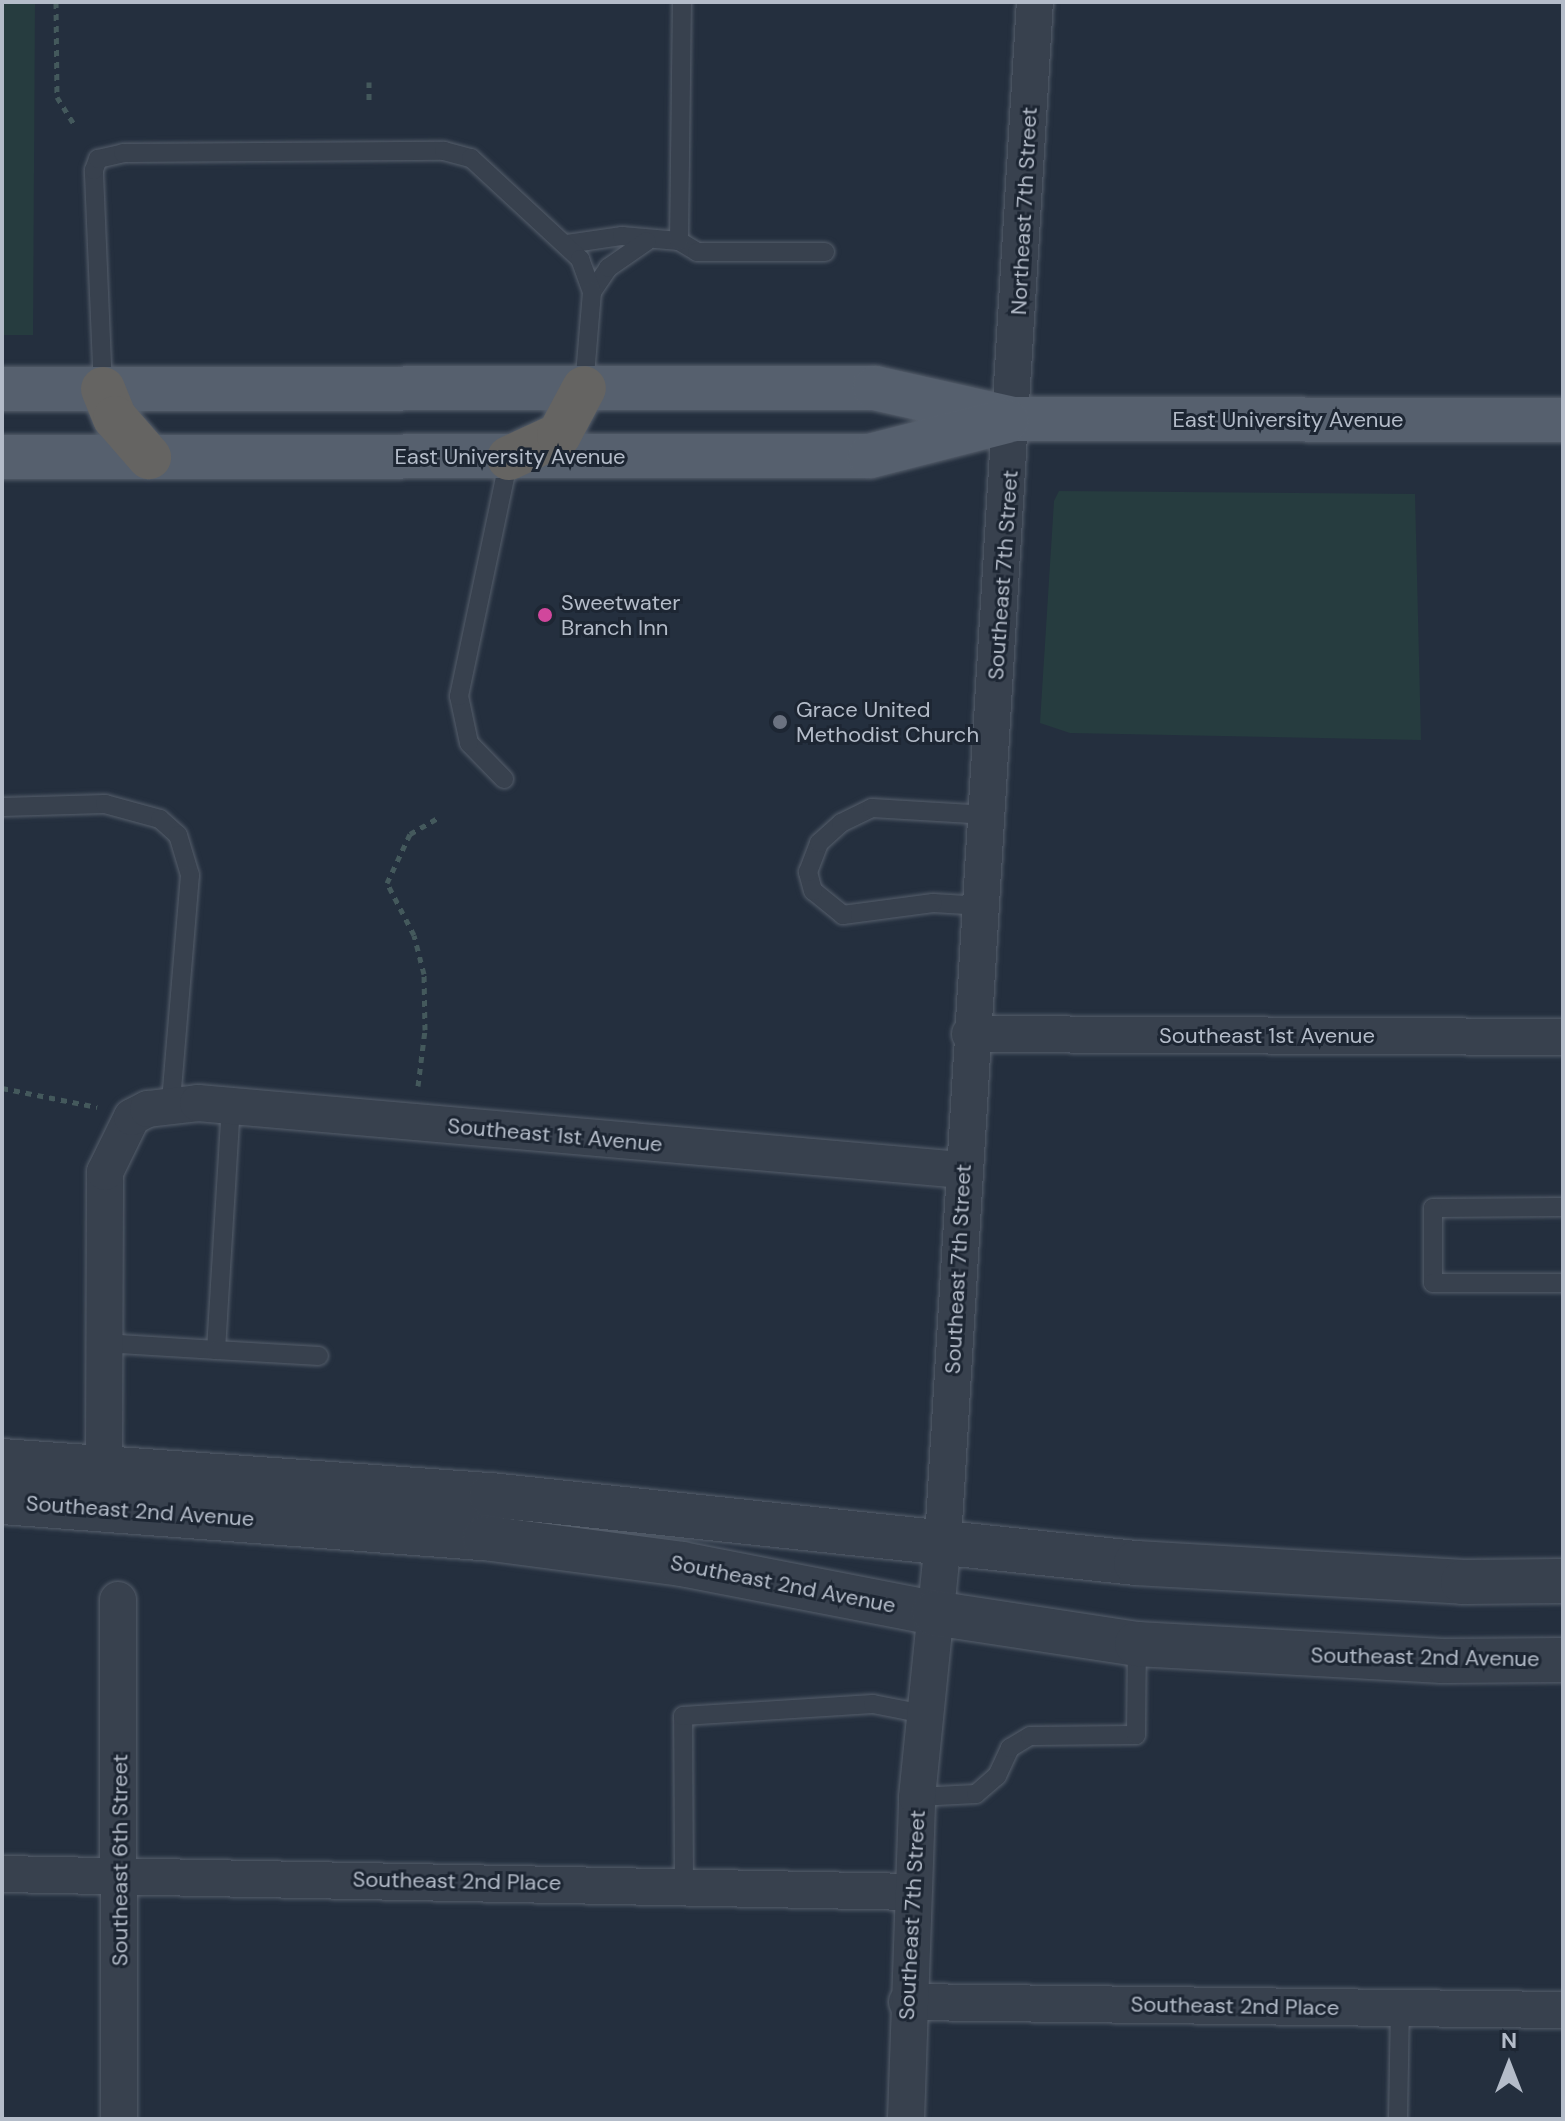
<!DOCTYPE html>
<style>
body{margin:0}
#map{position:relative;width:1565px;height:2121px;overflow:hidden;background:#242f3e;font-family:"DM Sans",sans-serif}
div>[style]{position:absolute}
.green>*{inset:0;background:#263c3f}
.path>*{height:5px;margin-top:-2.5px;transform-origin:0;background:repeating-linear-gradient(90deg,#44595c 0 6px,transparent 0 12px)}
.roads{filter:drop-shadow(0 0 2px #565f6c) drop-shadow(0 0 2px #565f6c)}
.service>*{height:18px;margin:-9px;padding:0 9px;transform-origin:9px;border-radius:9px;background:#38414e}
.minor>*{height:36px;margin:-18px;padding:0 18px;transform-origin:18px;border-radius:18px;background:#38414e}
.tertiary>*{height:44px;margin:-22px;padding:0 22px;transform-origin:22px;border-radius:22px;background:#38414e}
.primary>*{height:44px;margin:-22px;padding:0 22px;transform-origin:22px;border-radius:22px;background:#56606e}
.trunk>*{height:44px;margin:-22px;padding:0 22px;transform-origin:22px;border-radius:22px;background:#656462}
.dots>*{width:22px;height:22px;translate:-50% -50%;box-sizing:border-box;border:4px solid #1d2633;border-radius:50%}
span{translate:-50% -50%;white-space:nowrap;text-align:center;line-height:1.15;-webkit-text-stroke:6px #1d2633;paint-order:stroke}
.street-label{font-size:22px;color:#b4bcc9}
.poi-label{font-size:22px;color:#b4bcc9}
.left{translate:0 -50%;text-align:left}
.frame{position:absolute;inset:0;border:4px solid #b4bcc9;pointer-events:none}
.north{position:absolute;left:1469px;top:2025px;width:80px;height:80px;-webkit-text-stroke:6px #1d2633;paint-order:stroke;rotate:0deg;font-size:22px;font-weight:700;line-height:32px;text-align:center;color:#b4bcc9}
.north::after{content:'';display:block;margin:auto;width:28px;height:36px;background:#b4bcc9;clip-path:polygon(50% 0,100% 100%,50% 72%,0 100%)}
</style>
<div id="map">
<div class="green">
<i style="clip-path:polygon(2px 2px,35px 2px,33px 335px,2px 335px)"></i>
<i style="clip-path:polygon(1059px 491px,1415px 494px,1421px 740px,1070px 733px,1040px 723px,1054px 501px)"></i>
</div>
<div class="path">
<i style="left:56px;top:2px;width:95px;rotate:89.4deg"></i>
<i style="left:57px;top:97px;width:32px;rotate:58deg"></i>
<i style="left:369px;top:82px;width:18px;rotate:90deg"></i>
<i style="left:418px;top:1086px;width:56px;rotate:-82.9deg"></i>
<i style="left:425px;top:1030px;width:56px;rotate:-91deg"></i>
<i style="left:424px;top:974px;width:40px;rotate:-104.4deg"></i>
<i style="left:414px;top:935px;width:59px;rotate:-117.4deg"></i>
<i style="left:387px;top:883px;width:54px;rotate:-64.9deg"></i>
<i style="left:410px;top:834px;width:34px;rotate:-30deg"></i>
<i style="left:2px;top:1088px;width:97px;rotate:11.3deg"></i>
</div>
<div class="roads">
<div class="service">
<i style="left:679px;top:241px;width:21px;rotate:31deg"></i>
<i style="left:697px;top:252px;width:128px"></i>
<i style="left:567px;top:244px;width:56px;rotate:-8.3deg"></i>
<i style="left:622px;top:236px;width:57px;rotate:5deg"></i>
<i style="left:679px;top:241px;width:239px;rotate:-89.3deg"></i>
<i style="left:592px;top:292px;width:29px;rotate:-56deg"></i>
<i style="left:608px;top:268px;width:47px;rotate:-34.7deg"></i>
<i style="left:103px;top:389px;width:219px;rotate:-92.4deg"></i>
<i style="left:94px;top:170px;width:12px;rotate:-70deg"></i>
<i style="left:98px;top:159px;width:26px;rotate:-13deg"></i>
<i style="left:123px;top:153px;width:321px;rotate:-0.4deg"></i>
<i style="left:444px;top:151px;width:28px;rotate:15deg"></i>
<i style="left:471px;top:158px;width:149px;rotate:42.8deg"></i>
<i style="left:580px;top:259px;width:35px;rotate:70deg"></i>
<i style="left:592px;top:292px;width:96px;rotate:94.8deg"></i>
<i style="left:504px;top:779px;width:50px;rotate:-134.2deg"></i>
<i style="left:469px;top:743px;width:48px;rotate:-102deg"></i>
<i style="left:459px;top:696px;width:243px;rotate:-78.1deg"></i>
<i style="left:2px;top:807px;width:103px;rotate:-1.7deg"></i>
<i style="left:105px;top:804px;width:57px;rotate:15.3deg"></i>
<i style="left:160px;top:819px;width:24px;rotate:42deg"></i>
<i style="left:178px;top:835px;width:42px;rotate:73.3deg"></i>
<i style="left:190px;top:875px;width:229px;rotate:94.8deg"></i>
<i style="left:983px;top:906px;width:50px;rotate:-176.6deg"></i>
<i style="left:933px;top:903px;width:91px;rotate:172.4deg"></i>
<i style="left:843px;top:915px;width:38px;rotate:-141deg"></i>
<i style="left:813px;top:891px;width:20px;rotate:-105deg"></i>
<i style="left:808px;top:872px;width:31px;rotate:-69deg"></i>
<i style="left:819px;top:843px;width:30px;rotate:-42deg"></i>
<i style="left:841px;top:823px;width:34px;rotate:-26deg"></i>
<i style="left:872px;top:808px;width:116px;rotate:3.5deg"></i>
<i style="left:1563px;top:1207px;width:130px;rotate:179.6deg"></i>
<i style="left:1433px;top:1208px;width:75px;rotate:90deg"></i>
<i style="left:1433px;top:1283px;width:130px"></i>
<i style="left:104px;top:1343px;width:112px;rotate:3.6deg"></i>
<i style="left:216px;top:1350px;width:244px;rotate:-86.5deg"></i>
<i style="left:216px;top:1350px;width:103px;rotate:3.3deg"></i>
<i style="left:917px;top:1797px;width:59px;rotate:-2.9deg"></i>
<i style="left:976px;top:1794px;width:28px;rotate:-41deg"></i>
<i style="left:997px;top:1776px;width:31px;rotate:-65deg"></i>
<i style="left:1010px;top:1748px;width:23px;rotate:-31deg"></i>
<i style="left:1030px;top:1736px;width:106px;rotate:-0.5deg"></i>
<i style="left:1136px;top:1735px;width:90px;rotate:-89.4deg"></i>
<i style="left:684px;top:1885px;width:169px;rotate:-90.3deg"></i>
<i style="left:683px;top:1716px;width:190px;rotate:-3.6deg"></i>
<i style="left:873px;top:1704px;width:52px;rotate:11.1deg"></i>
<i style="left:1398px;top:2119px;width:111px;rotate:-89deg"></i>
</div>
<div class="minor">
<i style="left:970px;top:1034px;width:593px;rotate:0.29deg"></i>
<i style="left:113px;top:1495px;width:30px;rotate:-107deg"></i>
<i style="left:104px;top:1466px;width:294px;rotate:-89.8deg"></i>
<i style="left:105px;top:1172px;width:61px;rotate:-63.9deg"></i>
<i style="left:132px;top:1117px;width:18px;rotate:-27deg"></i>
<i style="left:148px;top:1109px;width:50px;rotate:-6.8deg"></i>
<i style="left:198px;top:1103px;width:768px;rotate:5.01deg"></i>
<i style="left:118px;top:1600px;width:519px;rotate:89.89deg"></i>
<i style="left:2px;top:1874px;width:910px;rotate:1.13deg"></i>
<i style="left:907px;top:2002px;width:656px;rotate:0.7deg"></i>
<i style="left:906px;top:2119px;width:322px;rotate:-88deg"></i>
<i style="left:917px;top:1797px;width:258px;rotate:-84.2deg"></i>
<i style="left:943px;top:1540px;width:1541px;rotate:-86.58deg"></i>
</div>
<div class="tertiary">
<i style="left:2px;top:1461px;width:490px;rotate:4deg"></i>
<i style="left:491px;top:1495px;width:649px;rotate:6.02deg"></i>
<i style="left:1136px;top:1563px;width:328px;rotate:3.3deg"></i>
<i style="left:1463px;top:1582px;width:100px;rotate:-0.6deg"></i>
<i style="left:2px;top:1502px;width:484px;rotate:4.3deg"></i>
<i style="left:485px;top:1538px;width:199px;rotate:7.5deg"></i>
<i style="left:682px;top:1564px;width:257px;rotate:11deg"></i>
<i style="left:934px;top:1613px;width:205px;rotate:8.7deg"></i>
<i style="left:1137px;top:1644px;width:306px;rotate:3.2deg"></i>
<i style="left:1443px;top:1661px;width:120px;rotate:-0.5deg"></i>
</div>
<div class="primary">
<i style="left:2px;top:389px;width:873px;rotate:-0.07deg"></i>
<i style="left:875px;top:388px;width:141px;rotate:12.7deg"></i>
<i style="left:1013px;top:419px;width:550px;rotate:0.1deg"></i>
<i style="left:2px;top:457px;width:868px;rotate:-0.07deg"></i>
<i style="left:870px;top:456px;width:141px;rotate:-14.3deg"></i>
</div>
<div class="trunk">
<i style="left:103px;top:389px;width:31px;rotate:68deg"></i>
<i style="left:115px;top:418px;width:52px;rotate:48.9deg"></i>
<i style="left:509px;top:458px;width:55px;rotate:-24.7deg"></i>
<i style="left:559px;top:435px;width:53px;rotate:-62deg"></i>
</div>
</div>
<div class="dots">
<i style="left:545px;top:615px;background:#d1479c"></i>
<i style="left:780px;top:722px;background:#6b7280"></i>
</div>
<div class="street-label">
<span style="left:1024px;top:211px;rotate:-87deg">Northeast 7th Street</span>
<span style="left:1288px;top:420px">East University Avenue</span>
<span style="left:510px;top:457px">East University Avenue</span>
<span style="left:1003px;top:575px;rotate:-86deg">Southeast 7th Street</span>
<span style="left:1267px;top:1036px">Southeast 1st Avenue</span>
<span style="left:555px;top:1135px;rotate:5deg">Southeast 1st Avenue</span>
<span style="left:958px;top:1269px;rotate:-87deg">Southeast 7th Street</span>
<span style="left:140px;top:1511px;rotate:4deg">Southeast 2nd Avenue</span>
<span style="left:783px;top:1584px;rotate:11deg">Southeast 2nd Avenue</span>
<span style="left:1425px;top:1657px;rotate:1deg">Southeast 2nd Avenue</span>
<span style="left:120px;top:1860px;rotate:-90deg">Southeast 6th Street</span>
<span style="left:457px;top:1881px;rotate:1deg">Southeast 2nd Place</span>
<span style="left:912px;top:1915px;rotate:-87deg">Southeast 7th Street</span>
<span style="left:1235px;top:2006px;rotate:1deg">Southeast 2nd Place</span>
</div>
<div class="poi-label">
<span class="left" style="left:561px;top:615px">Sweetwater<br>Branch Inn</span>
<span class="left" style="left:796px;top:722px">Grace United<br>Methodist Church</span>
</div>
<div class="frame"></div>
<div class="north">N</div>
</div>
